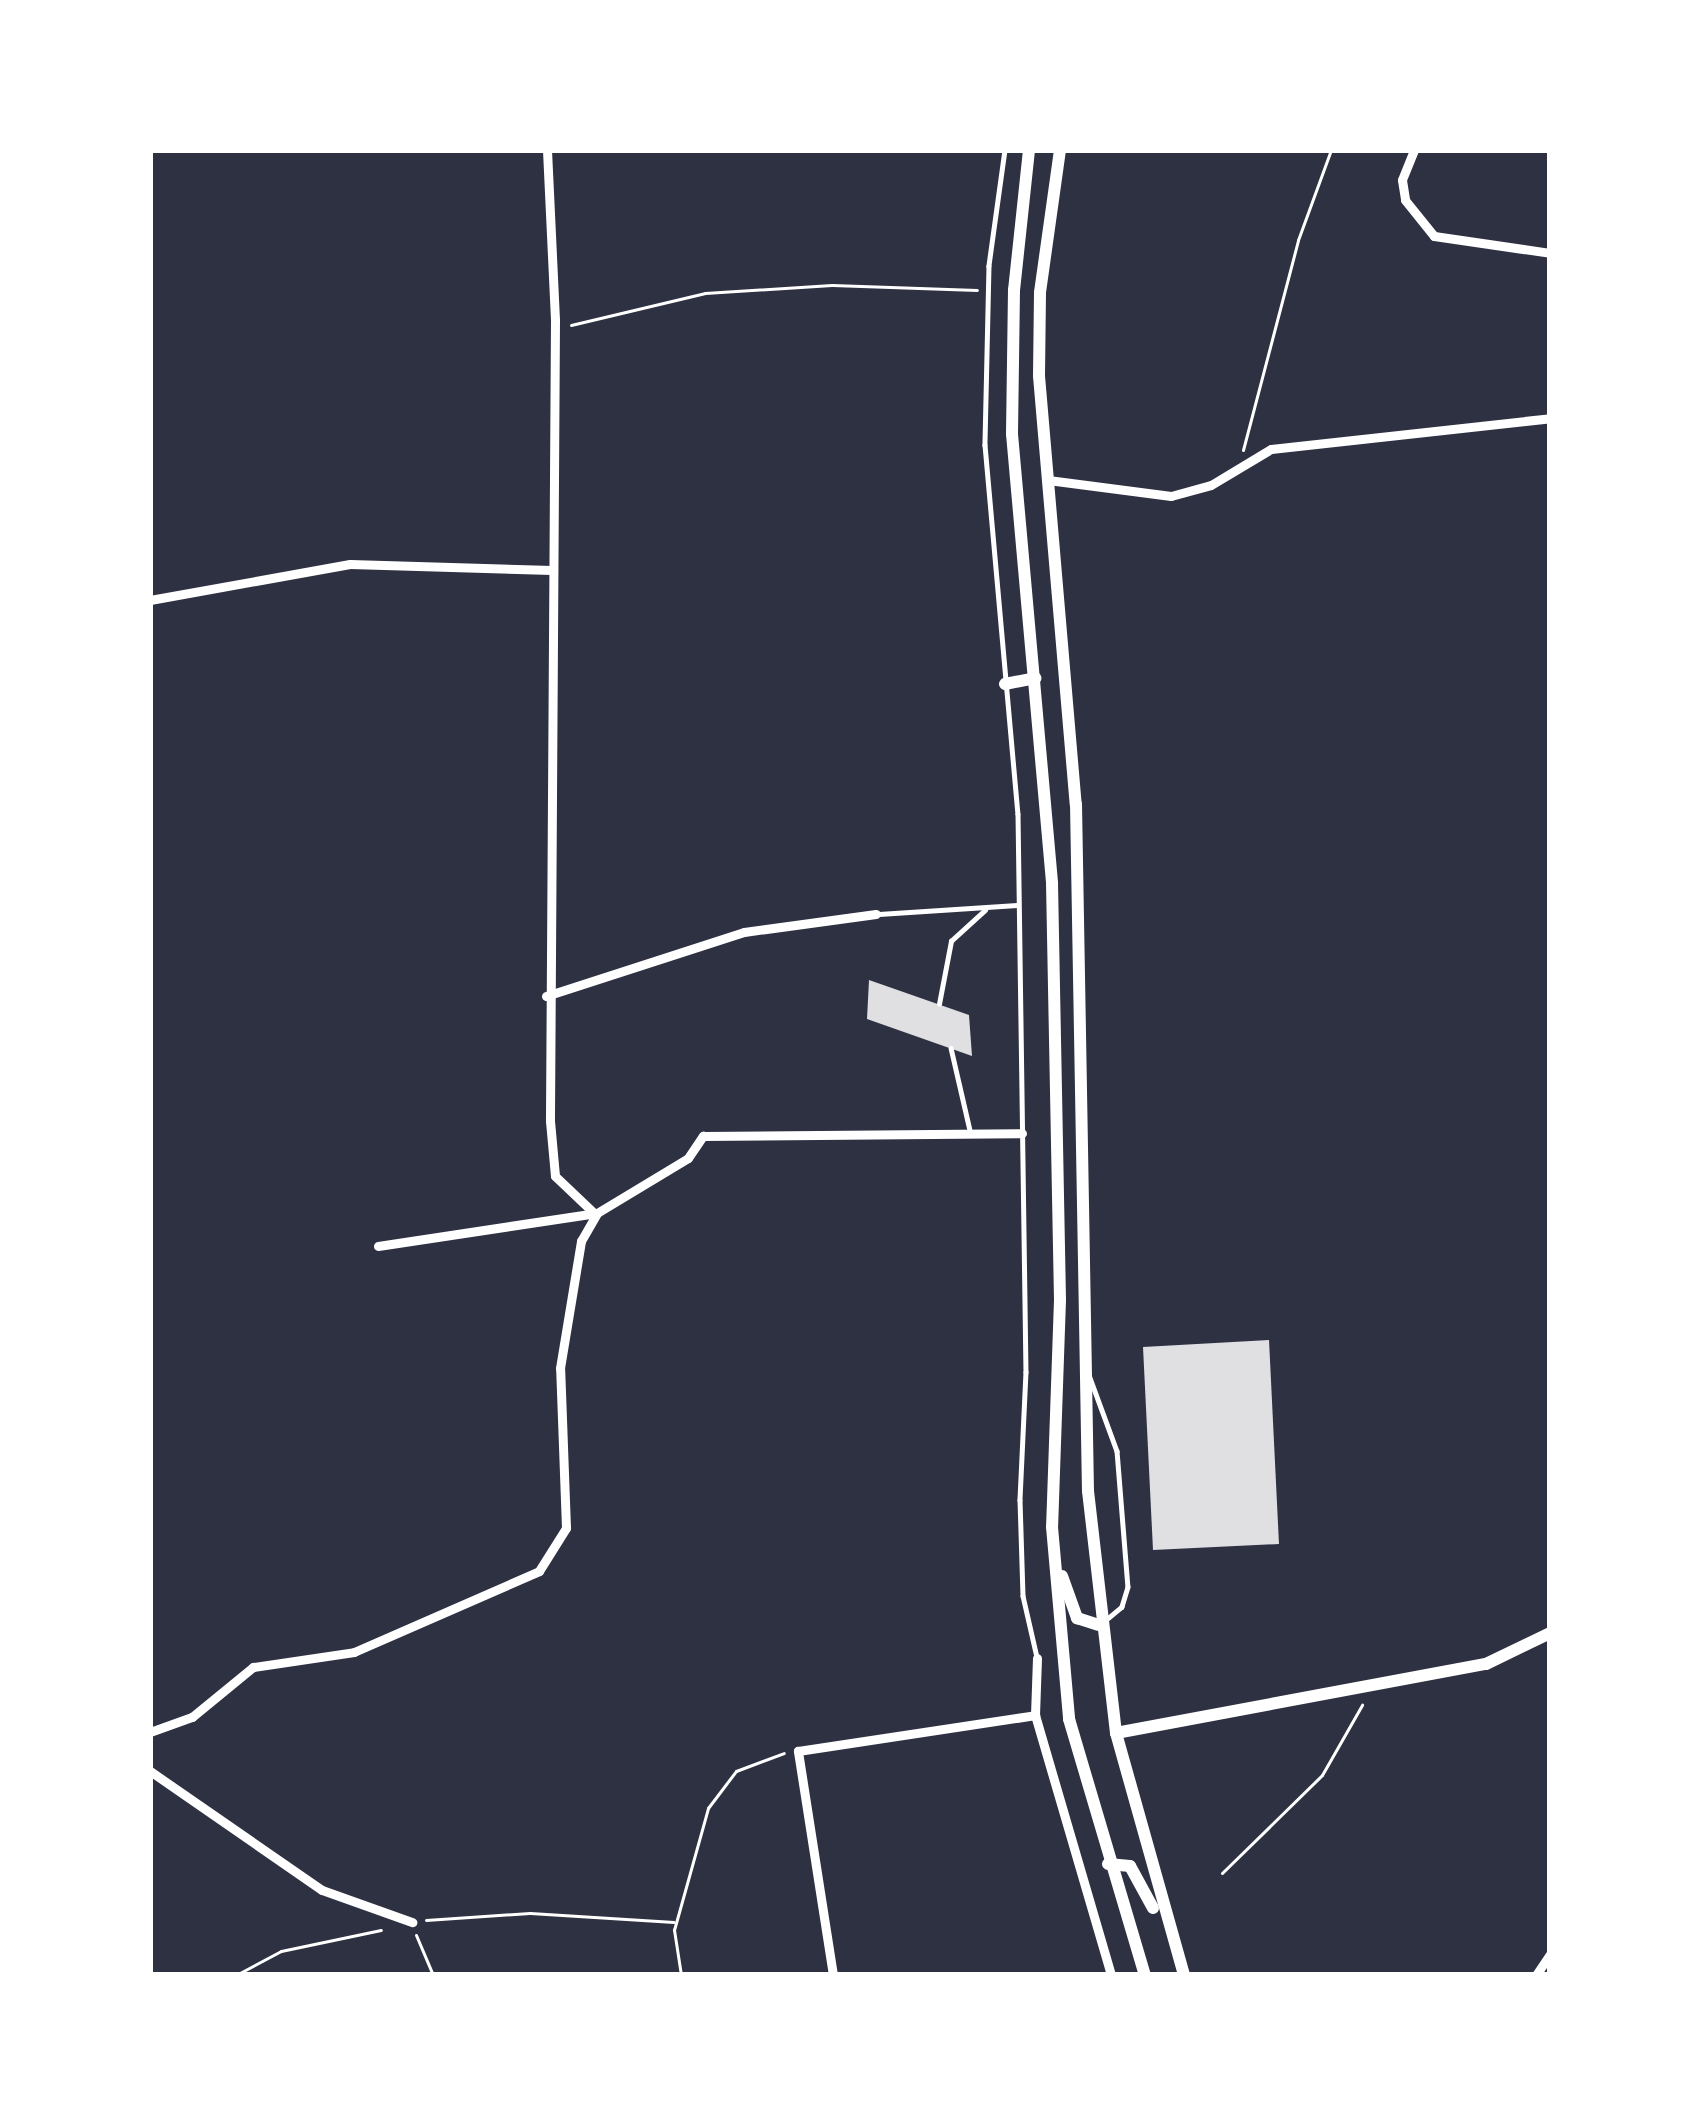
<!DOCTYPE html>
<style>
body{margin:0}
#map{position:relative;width:1700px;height:2125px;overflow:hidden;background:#2d3142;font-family:"Noto Sans",sans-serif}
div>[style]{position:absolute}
.building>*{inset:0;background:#e0e0e3}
.path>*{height:3px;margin:-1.5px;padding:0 1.5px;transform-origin:1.5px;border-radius:1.5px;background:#fff}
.service>*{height:4.5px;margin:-2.25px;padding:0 2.25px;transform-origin:2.25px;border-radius:2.25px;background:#fff}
.minor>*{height:9px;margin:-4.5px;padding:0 4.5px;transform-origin:4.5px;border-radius:4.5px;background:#fff}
.secondary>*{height:12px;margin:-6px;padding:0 6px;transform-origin:6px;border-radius:6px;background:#fff}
span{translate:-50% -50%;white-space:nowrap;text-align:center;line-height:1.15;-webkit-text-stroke:12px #fff;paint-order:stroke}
.frame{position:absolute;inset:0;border:153px solid #fff;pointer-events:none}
</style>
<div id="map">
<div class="building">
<i style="clip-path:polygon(869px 980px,969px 1015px,972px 1056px,867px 1019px)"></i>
<i style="clip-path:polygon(1269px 1340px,1279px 1544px,1153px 1550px,1143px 1347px)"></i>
</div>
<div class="path">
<i style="left:571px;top:325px;width:138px;rotate:-13.4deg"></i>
<i style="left:705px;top:293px;width:127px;rotate:-3.6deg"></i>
<i style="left:832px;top:285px;width:145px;rotate:2deg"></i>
<i style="left:1243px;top:450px;width:217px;rotate:-75.3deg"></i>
<i style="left:1298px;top:240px;width:96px;rotate:-69.9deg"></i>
<i style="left:1222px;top:1873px;width:140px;rotate:-44.4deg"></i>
<i style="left:1322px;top:1775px;width:81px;rotate:-60.3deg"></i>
<i style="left:426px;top:1920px;width:104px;rotate:-3.9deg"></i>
<i style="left:530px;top:1913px;width:144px;rotate:3.6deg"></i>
<i style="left:416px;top:1935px;width:43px;rotate:67deg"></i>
<i style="left:236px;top:1975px;width:51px;rotate:-28.1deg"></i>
<i style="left:281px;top:1951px;width:102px;rotate:-11.9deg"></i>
<i style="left:681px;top:1975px;width:46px;rotate:-98.8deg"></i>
<i style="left:674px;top:1930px;width:127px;rotate:-74.4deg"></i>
<i style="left:708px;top:1808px;width:46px;rotate:-52.9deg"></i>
<i style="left:736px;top:1771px;width:51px;rotate:-20.6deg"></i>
</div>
<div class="service">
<i style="left:1005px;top:150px;width:117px;rotate:97.9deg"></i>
<i style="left:989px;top:266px;width:179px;rotate:91.3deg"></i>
<i style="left:985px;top:445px;width:370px;rotate:84.9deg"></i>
<i style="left:1018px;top:814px;width:558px;rotate:89.18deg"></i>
<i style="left:1026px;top:1372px;width:128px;rotate:92.7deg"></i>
<i style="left:1020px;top:1500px;width:96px;rotate:88.2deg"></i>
<i style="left:1023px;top:1596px;width:63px;rotate:77.1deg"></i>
<i style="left:879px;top:914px;width:138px;rotate:-3.7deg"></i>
<i style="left:939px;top:1004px;width:64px;rotate:-79.2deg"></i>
<i style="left:951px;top:941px;width:46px;rotate:-42.4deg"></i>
<i style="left:951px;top:1048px;width:84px;rotate:77deg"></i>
<i style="left:1089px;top:1375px;width:81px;rotate:69.8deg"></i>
<i style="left:1117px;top:1451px;width:136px;rotate:85.4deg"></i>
<i style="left:1128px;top:1587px;width:21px;rotate:107deg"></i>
<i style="left:1122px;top:1607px;width:25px;rotate:140deg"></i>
</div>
<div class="minor">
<i style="left:547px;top:150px;width:170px;rotate:87.3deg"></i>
<i style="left:555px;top:320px;width:801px;rotate:90.36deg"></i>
<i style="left:550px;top:1121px;width:55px;rotate:84.8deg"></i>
<i style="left:555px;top:1176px;width:54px;rotate:43.5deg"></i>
<i style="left:1414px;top:150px;width:32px;rotate:112deg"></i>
<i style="left:1402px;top:180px;width:20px;rotate:81deg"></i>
<i style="left:1405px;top:200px;width:46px;rotate:51.1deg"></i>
<i style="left:1434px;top:236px;width:117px;rotate:8.3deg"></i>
<i style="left:1048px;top:480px;width:124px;rotate:7.4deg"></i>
<i style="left:1171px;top:496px;width:41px;rotate:-15.4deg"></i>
<i style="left:1211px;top:485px;width:70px;rotate:-31deg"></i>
<i style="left:1271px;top:449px;width:281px;rotate:-6.3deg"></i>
<i style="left:150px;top:600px;width:203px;rotate:-10.2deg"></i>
<i style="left:350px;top:564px;width:202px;rotate:1.7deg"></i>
<i style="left:546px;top:996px;width:208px;rotate:-17.9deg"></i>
<i style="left:744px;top:932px;width:133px;rotate:-7.8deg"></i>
<i style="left:378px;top:1246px;width:221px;rotate:-8.6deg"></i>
<i style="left:1037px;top:1658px;width:57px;rotate:92deg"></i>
<i style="left:1035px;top:1715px;width:271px;rotate:73.7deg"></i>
<i style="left:150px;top:1732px;width:45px;rotate:-19.7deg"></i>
<i style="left:192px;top:1717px;width:79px;rotate:-39.3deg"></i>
<i style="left:253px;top:1667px;width:102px;rotate:-8.4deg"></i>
<i style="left:354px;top:1652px;width:202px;rotate:-23.6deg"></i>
<i style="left:539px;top:1571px;width:51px;rotate:-57.9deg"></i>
<i style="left:566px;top:1528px;width:160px;rotate:-92.1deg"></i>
<i style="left:560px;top:1368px;width:129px;rotate:-80.6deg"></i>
<i style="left:581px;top:1241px;width:32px;rotate:-60deg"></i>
<i style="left:597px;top:1213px;width:106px;rotate:-31.1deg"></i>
<i style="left:688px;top:1158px;width:27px;rotate:-56deg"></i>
<i style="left:703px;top:1136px;width:319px;rotate:-0.5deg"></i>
<i style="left:150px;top:1771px;width:209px;rotate:34.7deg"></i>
<i style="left:322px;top:1890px;width:96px;rotate:19.6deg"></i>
<i style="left:833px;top:1975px;width:227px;rotate:-98.9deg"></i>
<i style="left:798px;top:1751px;width:240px;rotate:-8.6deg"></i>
<i style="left:1536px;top:1975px;width:25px;rotate:-56deg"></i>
</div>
<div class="secondary">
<i style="left:1029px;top:150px;width:141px;rotate:96.1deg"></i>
<i style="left:1014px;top:290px;width:144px;rotate:90.8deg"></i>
<i style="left:1012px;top:434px;width:451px;rotate:84.9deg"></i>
<i style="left:1052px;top:883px;width:417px;rotate:88.9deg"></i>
<i style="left:1060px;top:1300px;width:227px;rotate:92deg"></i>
<i style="left:1052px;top:1527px;width:193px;rotate:84.9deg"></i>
<i style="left:1069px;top:1719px;width:267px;rotate:73.5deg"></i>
<i style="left:1060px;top:150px;width:144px;rotate:98deg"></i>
<i style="left:1040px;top:293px;width:83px;rotate:90.7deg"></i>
<i style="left:1039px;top:376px;width:430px;rotate:85.1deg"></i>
<i style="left:1076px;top:804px;width:687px;rotate:89deg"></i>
<i style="left:1088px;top:1491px;width:244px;rotate:83.4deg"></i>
<i style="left:1116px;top:1733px;width:251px;rotate:74.3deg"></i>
<i style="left:1005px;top:684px;width:31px;rotate:-11deg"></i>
<i style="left:1062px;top:1576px;width:45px;rotate:70.3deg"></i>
<i style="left:1077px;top:1618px;width:22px;rotate:18deg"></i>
<i style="left:1116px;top:1733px;width:376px;rotate:-10.6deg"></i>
<i style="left:1486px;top:1664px;width:71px;rotate:-25.8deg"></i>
<i style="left:1108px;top:1864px;width:22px;rotate:5deg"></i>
<i style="left:1130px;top:1866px;width:48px;rotate:61.3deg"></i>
</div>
<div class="frame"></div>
</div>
